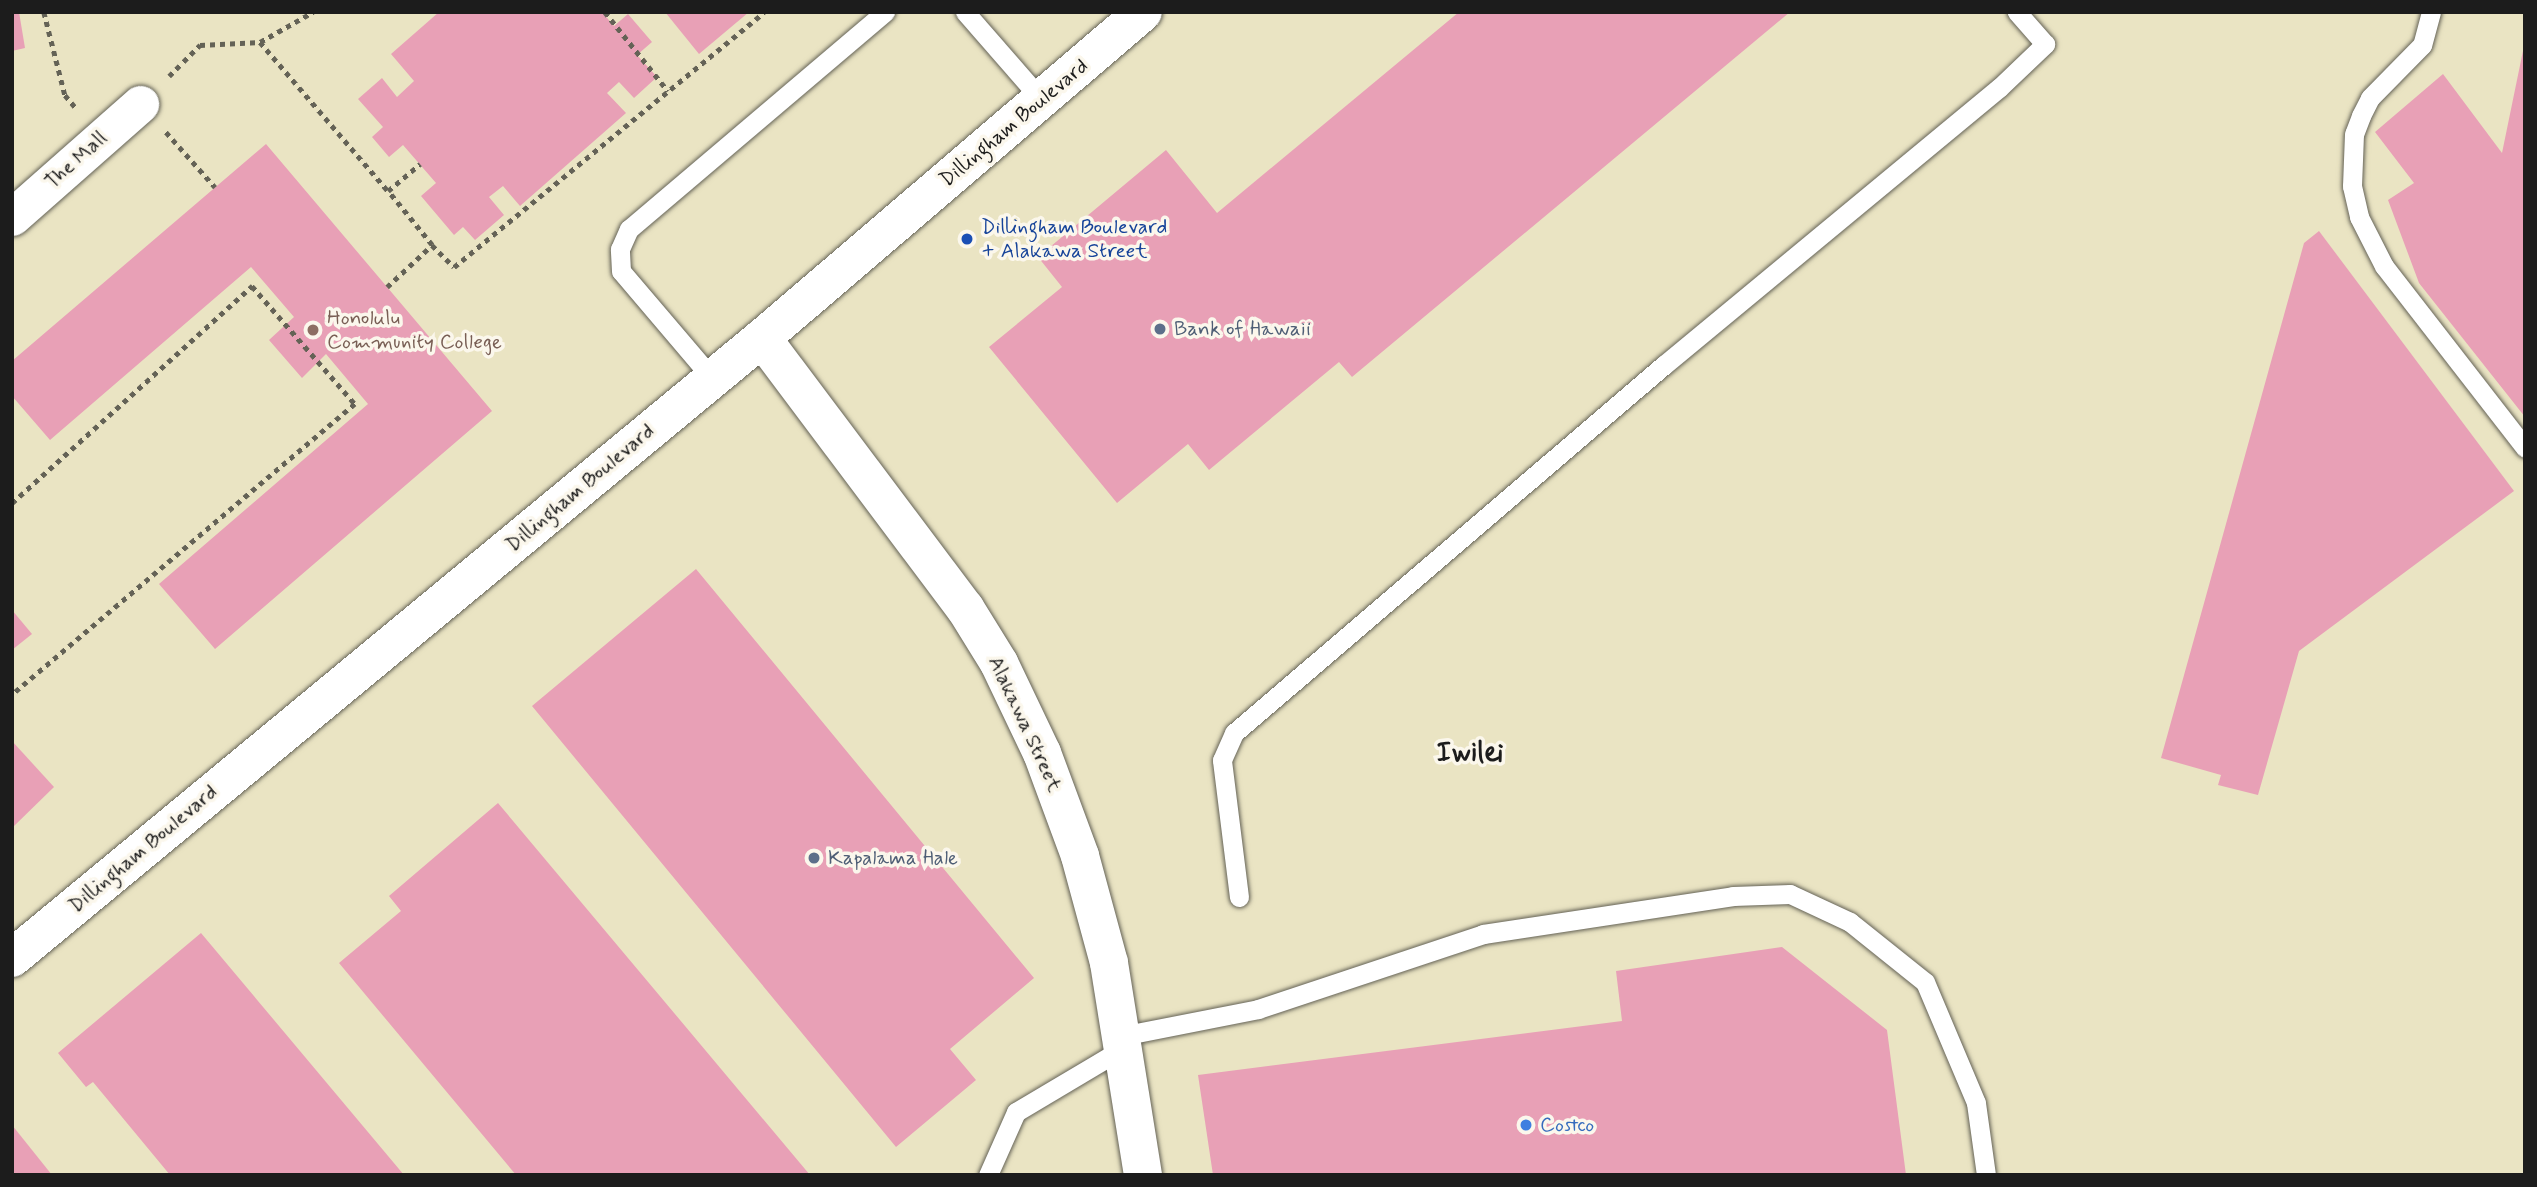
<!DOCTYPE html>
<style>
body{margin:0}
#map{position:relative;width:2537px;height:1187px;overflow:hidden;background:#eae4c3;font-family:Mynerve,sans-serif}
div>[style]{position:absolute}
.building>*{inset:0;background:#e8a0b6}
.path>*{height:4.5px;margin-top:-2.25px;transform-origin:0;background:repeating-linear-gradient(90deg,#646256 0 5px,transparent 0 10px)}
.roads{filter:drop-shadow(0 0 2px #646256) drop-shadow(0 0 2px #646256)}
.lane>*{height:19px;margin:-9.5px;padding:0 9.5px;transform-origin:9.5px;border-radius:9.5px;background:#fff}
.street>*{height:37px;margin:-18.5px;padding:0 18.5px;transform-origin:18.5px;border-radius:18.5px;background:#fff}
.secondary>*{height:38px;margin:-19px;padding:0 19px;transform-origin:19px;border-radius:19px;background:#fff}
.primary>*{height:38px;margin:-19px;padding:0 19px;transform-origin:19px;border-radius:19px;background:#fff}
.dots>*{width:19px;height:19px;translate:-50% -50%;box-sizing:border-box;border:4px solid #fbf7ec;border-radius:50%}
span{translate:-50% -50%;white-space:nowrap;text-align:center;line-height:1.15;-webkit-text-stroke:7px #fbf7ec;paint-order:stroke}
.street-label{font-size:21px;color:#1c1c1c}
.transit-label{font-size:21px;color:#164399}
.left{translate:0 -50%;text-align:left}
.education-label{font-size:21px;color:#785e54}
.service-label{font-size:21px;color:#4e5e75}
.shop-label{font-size:21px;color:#366cbe}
.district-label{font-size:28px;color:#1c1c1c;font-weight:700}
.frame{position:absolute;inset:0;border:14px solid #1c1c1c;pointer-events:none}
</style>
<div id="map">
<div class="building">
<i style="clip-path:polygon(12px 12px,19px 12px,25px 48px,12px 51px)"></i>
<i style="clip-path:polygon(439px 12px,602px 12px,614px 26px,628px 14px,652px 42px,637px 55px,657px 77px,634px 98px,619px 82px,607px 93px,626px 113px,520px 206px,503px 186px,489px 197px,504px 215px,475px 240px,463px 227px,454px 235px,421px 196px,436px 183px,403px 145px,389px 157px,372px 137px,383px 127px,358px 99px,382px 78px,397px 97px,414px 81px,391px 54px)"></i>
<i style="clip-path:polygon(665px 12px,749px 12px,699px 54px)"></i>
<i style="clip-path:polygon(1459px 12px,1790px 12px,1352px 377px,1339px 362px,1209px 470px,1188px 444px,1117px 503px,989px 347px,1062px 287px,1038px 257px,1166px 150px,1217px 213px)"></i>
<i style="clip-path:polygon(2525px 41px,2525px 417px,2419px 283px,2388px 200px,2414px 183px,2375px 132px,2443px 74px,2502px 153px)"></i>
<i style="clip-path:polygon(266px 144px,492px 411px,215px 649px,159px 584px,368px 404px,326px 354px,302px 378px,269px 340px,294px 317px,251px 267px,50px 440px,12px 396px,12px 361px)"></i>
<i style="clip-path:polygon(2319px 231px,2514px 491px,2299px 651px,2258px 795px,2218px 785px,2221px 775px,2161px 758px,2304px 243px)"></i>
<i style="clip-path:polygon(696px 569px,1034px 978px,950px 1049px,976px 1080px,896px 1147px,532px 706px)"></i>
<i style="clip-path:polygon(12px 610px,32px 634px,12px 650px)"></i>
<i style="clip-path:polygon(12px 741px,54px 787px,12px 828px)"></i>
<i style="clip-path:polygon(498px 803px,810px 1175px,516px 1175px,339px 963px,401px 911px,389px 896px)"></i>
<i style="clip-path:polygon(201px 933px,404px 1175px,170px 1175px,93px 1082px,86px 1087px,58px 1053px)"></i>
<i style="clip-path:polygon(1782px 947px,1887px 1030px,1906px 1175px,1213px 1175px,1198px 1075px,1622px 1021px,1616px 971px)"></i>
<i style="clip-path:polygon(12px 1125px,52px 1175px,12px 1175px)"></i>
</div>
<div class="path">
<i style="left:44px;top:12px;width:86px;rotate:75.8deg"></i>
<i style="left:65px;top:95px;width:16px;rotate:50deg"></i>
<i style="left:605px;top:12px;width:101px;rotate:51.4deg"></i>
<i style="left:260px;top:42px;width:61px;rotate:-29.5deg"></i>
<i style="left:169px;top:76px;width:44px;rotate:-45deg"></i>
<i style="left:200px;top:45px;width:60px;rotate:-2.9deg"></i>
<i style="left:260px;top:42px;width:196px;rotate:49.3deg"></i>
<i style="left:388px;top:191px;width:42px;rotate:-40.2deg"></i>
<i style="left:166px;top:132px;width:74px;rotate:48.3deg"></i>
<i style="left:432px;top:245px;width:31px;rotate:45deg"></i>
<i style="left:454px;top:267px;width:401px;rotate:-39.4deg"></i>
<i style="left:387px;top:287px;width:62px;rotate:-43deg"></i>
<i style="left:432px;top:245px;width:70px;rotate:-129.2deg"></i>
<i style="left:12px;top:503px;width:324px;rotate:-42.1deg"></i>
<i style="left:252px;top:286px;width:157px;rotate:48.9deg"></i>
<i style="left:355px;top:404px;width:450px;rotate:139.7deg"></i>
</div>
<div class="roads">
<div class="lane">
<i style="left:965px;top:12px;width:116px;rotate:48.9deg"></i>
<i style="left:2431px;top:12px;width:34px;rotate:105deg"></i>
<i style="left:2422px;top:45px;width:74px;rotate:134.5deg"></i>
<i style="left:2370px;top:98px;width:20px;rotate:117deg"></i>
<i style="left:2361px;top:116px;width:19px;rotate:111deg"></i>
<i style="left:2354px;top:134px;width:52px;rotate:92.2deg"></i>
<i style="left:2352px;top:186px;width:32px;rotate:77deg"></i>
<i style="left:2359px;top:217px;width:55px;rotate:63deg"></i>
<i style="left:2384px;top:266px;width:230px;rotate:52.2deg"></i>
<i style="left:712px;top:378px;width:140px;rotate:-130.4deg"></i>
<i style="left:621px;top:271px;width:22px;rotate:-93deg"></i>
<i style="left:620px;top:249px;width:22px;rotate:-66deg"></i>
<i style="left:629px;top:229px;width:336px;rotate:-40.3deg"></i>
<i style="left:1239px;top:897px;width:138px;rotate:-97.1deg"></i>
<i style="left:1222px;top:760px;width:30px;rotate:-66deg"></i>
<i style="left:1234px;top:733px;width:566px;rotate:-40.56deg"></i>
<i style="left:1664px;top:365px;width:435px;rotate:-39.6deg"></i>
<i style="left:1999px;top:88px;width:64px;rotate:-43.7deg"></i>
<i style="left:2045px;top:44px;width:43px;rotate:-131.2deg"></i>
<i style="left:1121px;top:1036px;width:140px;rotate:-11.1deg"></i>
<i style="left:1258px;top:1009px;width:237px;rotate:-18.4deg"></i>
<i style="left:1483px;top:934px;width:253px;rotate:-8.6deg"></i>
<i style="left:1733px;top:896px;width:57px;rotate:-2deg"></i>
<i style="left:1790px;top:894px;width:66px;rotate:25deg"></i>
<i style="left:1850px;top:922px;width:96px;rotate:38.7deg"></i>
<i style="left:1925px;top:982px;width:131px;rotate:67.1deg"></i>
<i style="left:1976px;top:1103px;width:73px;rotate:82.1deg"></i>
<i style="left:988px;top:1175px;width:69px;rotate:-66deg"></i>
<i style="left:1016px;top:1112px;width:123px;rotate:-30.7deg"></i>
</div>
<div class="street">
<i style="left:12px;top:217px;width:171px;rotate:-41.4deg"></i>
</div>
<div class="secondary">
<i style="left:762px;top:338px;width:338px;rotate:53.1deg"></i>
<i style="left:965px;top:608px;width:65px;rotate:58.3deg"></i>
<i style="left:999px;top:663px;width:100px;rotate:64.5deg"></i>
<i style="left:1042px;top:753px;width:110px;rotate:69.7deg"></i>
<i style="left:1080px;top:856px;width:111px;rotate:74.8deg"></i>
<i style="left:1109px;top:963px;width:215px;rotate:80.9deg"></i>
</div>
<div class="primary">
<i style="left:12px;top:958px;width:973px;rotate:-39.58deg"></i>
<i style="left:762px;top:338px;width:501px;rotate:-40.55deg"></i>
</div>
</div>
<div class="dots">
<i style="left:967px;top:239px;background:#1a4fb4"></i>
<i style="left:1160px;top:329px;background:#5c6f8a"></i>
<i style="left:313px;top:330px;background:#8d6e63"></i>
<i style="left:814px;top:858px;background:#5c6f8a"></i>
<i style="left:1526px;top:1125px;background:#3f7fe0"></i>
</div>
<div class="street-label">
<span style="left:1014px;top:123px;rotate:-40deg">Dillingham Boulevard</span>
<span style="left:76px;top:160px;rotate:-42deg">The Mall</span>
<span style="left:580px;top:488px;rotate:-40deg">Dillingham Boulevard</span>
<span style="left:1025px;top:724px;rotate:65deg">Alakawa Street</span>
<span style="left:143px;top:849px;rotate:-40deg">Dillingham Boulevard</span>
</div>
<div class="transit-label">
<span class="left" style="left:981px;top:239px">Dillingham Boulevard<br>+ Alakawa Street</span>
</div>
<div class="education-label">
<span class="left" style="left:327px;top:330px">Honolulu<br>Community College</span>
</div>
<div class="service-label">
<span class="left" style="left:1174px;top:329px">Bank of Hawaii</span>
<span class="left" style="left:828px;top:858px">Kapalama Hale</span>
</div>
<div class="shop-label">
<span class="left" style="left:1540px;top:1125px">Costco</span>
</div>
<div class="district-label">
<span style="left:1470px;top:754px">Iwilei</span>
</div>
<div class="frame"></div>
</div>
